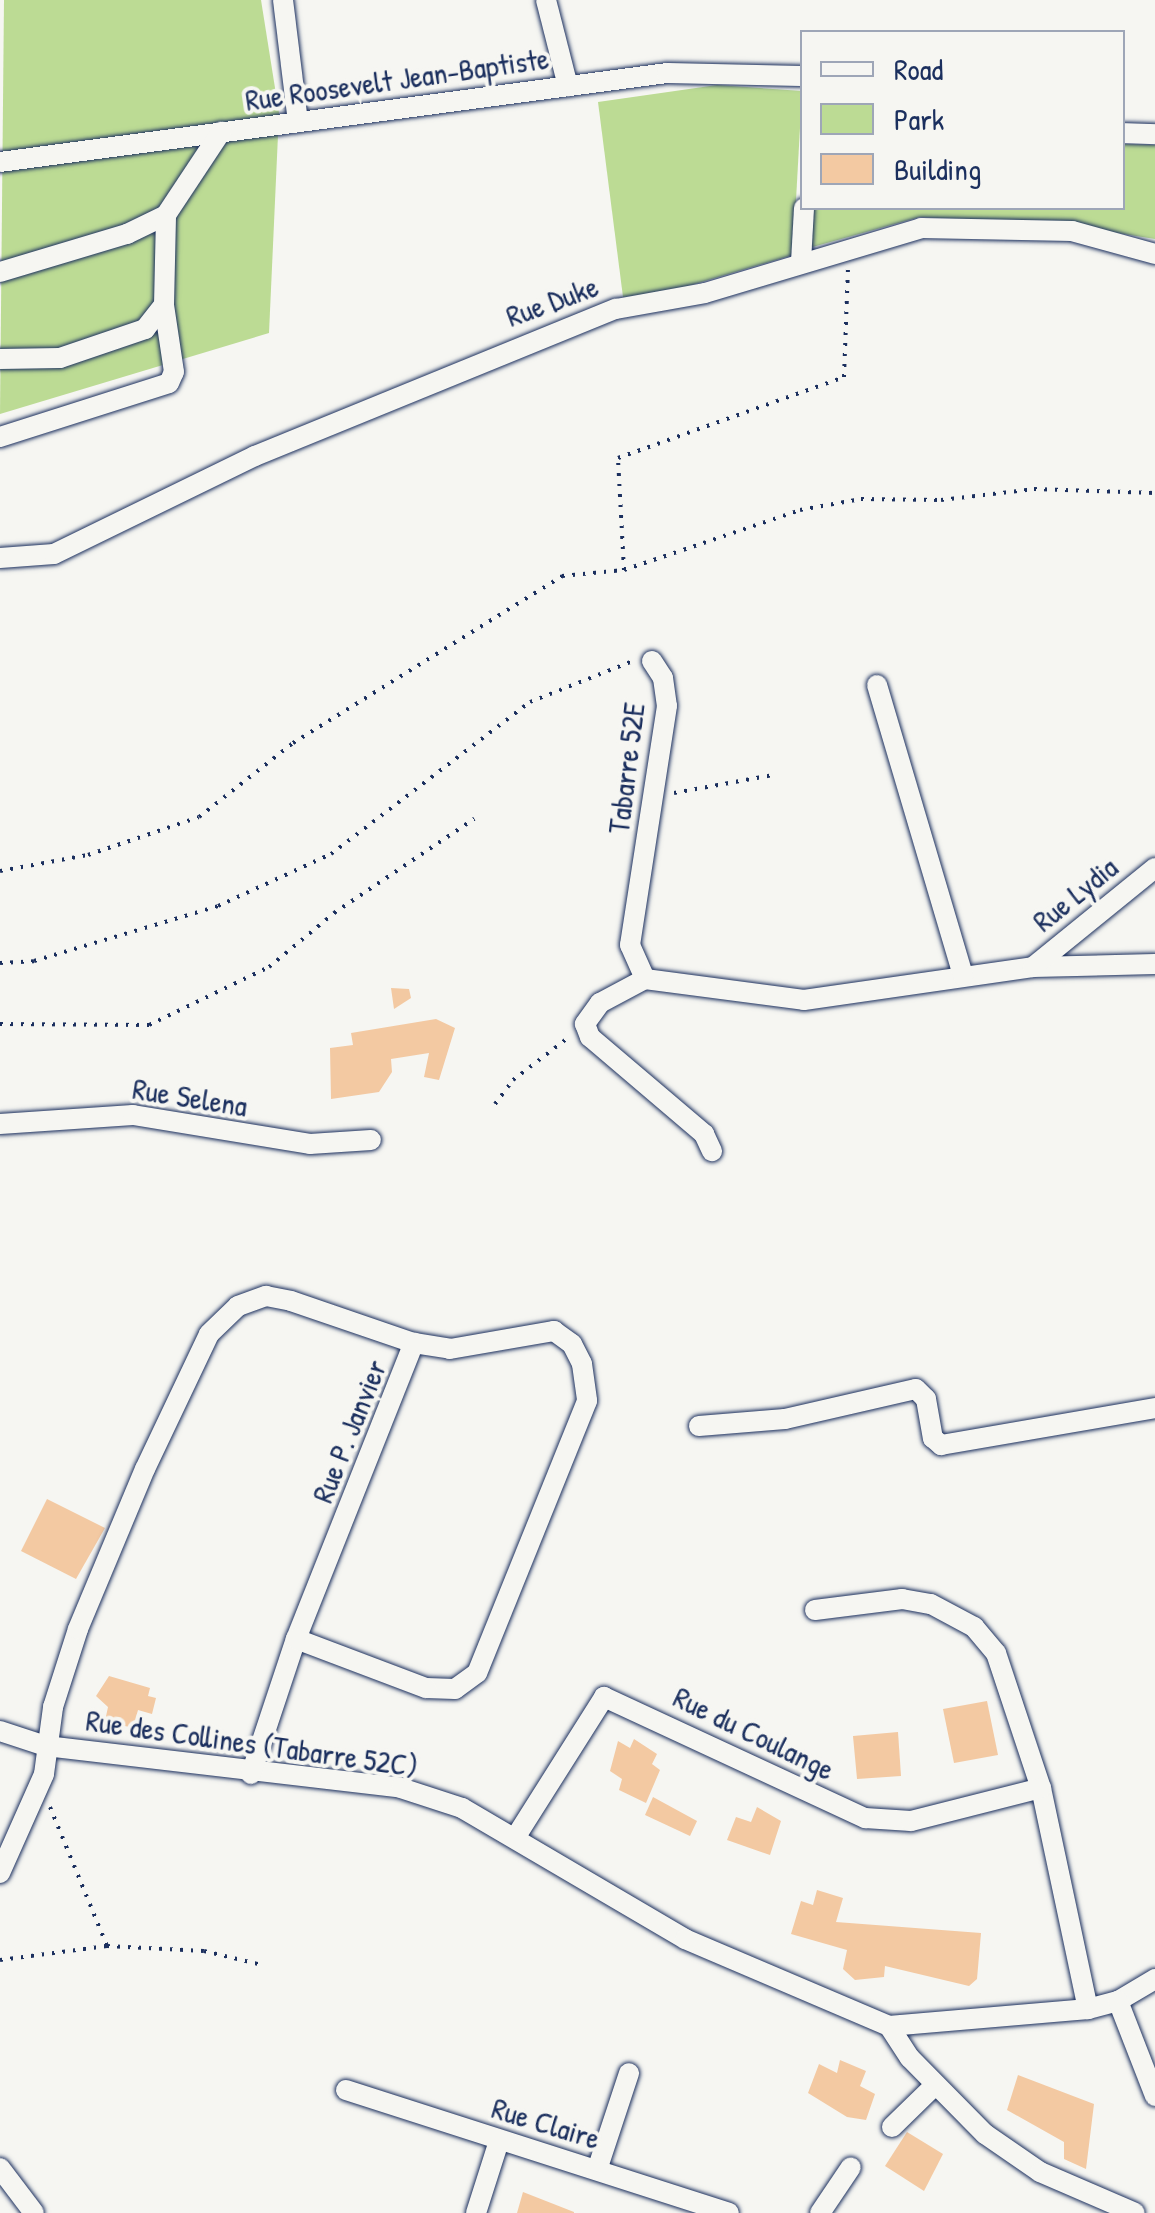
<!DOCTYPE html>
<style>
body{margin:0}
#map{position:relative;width:1155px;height:2213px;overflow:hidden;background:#f6f6f2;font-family:"Patrick Hand",sans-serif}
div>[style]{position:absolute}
.green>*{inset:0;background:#bcdb94}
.building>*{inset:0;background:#f3c9a2}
.path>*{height:4px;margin-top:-2px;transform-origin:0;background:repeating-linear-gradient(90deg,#1b2f5e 0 2.5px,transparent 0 10.5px)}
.roads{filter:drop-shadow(0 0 2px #1b2f5e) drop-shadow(0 0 2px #1b2f5e)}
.minor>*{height:20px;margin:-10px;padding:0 10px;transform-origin:10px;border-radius:10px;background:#f6f6f2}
span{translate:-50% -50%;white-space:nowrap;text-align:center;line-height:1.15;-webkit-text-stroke:8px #f6f6f2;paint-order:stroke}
.street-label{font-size:30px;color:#1b2f5e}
.legend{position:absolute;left:800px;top:30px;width:325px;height:180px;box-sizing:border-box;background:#f6f6f2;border:2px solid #9ea6b7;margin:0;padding:12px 18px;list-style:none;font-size:30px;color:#1b2f5e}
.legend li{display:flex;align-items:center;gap:20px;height:50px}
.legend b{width:50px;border:2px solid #9ea6b7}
</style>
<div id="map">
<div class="green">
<i style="clip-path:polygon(4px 0,261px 0,279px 113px,269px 333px,0 414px)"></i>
<i style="clip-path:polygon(717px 85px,802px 91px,793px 255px,668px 292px,623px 297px,598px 102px)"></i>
<i style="clip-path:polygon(1123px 144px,1155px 145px,1155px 239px,1073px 226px,920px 217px,809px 248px,813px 208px,1122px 208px)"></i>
</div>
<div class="building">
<i style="clip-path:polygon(391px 988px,409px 989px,411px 998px,394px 1009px)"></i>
<i style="clip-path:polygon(436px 1019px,455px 1028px,439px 1080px,424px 1077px,429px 1053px,391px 1059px,392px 1072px,379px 1092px,331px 1099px,330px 1048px,353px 1045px,351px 1033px)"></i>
<i style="clip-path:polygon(47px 1499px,105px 1528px,76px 1579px,21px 1551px)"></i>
<i style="clip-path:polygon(109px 1676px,150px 1688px,148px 1696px,156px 1698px,152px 1714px,138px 1710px,133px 1728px,105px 1721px,108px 1707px,96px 1696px)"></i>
<i style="clip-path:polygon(987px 1701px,998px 1755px,954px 1763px,943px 1709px)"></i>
<i style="clip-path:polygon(898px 1732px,901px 1776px,857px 1779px,853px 1736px)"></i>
<i style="clip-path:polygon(634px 1739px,657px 1754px,652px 1764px,660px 1770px,646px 1803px,619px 1790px,622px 1779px,610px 1771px,618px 1741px,630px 1748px)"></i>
<i style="clip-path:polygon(653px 1797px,697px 1821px,690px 1836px,645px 1815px)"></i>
<i style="clip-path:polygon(757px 1807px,781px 1821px,770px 1855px,727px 1840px,736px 1817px,751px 1822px)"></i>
<i style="clip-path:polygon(817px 1890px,843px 1898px,836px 1922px,981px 1933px,977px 1979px,969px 1986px,885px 1966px,884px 1977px,855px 1980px,843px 1969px,847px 1950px,791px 1934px,801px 1901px,813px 1905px)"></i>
<i style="clip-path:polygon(840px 2060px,866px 2071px,860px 2086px,875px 2094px,866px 2120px,847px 2117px,808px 2093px,819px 2064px,837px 2073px)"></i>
<i style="clip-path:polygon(1018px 2075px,1094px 2104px,1086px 2169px,1064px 2159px,1064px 2142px,1007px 2110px)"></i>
<i style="clip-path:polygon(907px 2132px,943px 2154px,924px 2191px,885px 2166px)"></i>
<i style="clip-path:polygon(523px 2192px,574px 2212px,574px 2213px,517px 2213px)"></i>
</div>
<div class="path">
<i style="left:624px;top:570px;width:186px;rotate:-18.8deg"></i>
<i style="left:800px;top:510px;width:62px;rotate:-10.2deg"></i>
<i style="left:861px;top:499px;width:80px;rotate:0.7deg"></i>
<i style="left:941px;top:500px;width:94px;rotate:-6.7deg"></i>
<i style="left:1034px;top:489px;width:121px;rotate:1.9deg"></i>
<i style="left:674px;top:793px;width:101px;rotate:-10.3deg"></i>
<i style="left:0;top:871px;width:89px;rotate:-10.3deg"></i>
<i style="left:88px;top:855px;width:117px;rotate:-18.9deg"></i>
<i style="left:199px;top:817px;width:120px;rotate:-38.2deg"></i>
<i style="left:293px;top:743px;width:317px;rotate:-31.8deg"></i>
<i style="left:562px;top:576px;width:62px;rotate:-5.5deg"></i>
<i style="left:624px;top:570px;width:112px;rotate:-93.1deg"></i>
<i style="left:618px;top:458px;width:240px;rotate:-19.7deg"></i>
<i style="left:844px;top:377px;width:108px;rotate:-87.9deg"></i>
<i style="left:0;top:963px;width:34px;rotate:-3deg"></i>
<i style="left:34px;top:961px;width:192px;rotate:-16.6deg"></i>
<i style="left:218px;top:906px;width:124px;rotate:-24.7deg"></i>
<i style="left:331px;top:854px;width:250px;rotate:-37.4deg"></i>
<i style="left:530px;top:702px;width:111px;rotate:-21.7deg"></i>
<i style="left:0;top:1024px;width:149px;rotate:0.4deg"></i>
<i style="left:149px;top:1025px;width:133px;rotate:-25.8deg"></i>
<i style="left:269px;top:967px;width:85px;rotate:-39.7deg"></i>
<i style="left:334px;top:913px;width:169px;rotate:-33.9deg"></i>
<i style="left:495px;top:1104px;width:30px;rotate:-53deg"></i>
<i style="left:513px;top:1080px;width:71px;rotate:-37.5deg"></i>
<i style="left:50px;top:1807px;width:150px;rotate:67.7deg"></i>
<i style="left:0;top:1960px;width:108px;rotate:-7.5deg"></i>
<i style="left:107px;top:1946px;width:97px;rotate:3deg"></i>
<i style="left:204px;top:1951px;width:56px;rotate:13.5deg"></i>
</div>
<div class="roads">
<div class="minor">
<i style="left:283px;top:0;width:123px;rotate:83deg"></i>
<i style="left:546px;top:0;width:89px;rotate:75.7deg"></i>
<i style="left:1122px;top:133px;width:33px;rotate:2deg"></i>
<i style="left:0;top:162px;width:673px;rotate:-7.6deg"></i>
<i style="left:667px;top:73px;width:135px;rotate:1.3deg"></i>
<i style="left:801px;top:262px;width:54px;rotate:-86.8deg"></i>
<i style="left:0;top:272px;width:133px;rotate:-16.7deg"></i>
<i style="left:127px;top:234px;width:43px;rotate:-26deg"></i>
<i style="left:166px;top:215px;width:100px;rotate:-56.5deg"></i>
<i style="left:0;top:359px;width:60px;rotate:-1deg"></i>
<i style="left:60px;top:358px;width:90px;rotate:-18.8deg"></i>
<i style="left:145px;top:329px;width:31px;rotate:-52deg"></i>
<i style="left:164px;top:305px;width:90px;rotate:-88.7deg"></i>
<i style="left:0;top:437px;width:177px;rotate:-17.7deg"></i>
<i style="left:169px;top:383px;width:12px;rotate:-66deg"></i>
<i style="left:174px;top:372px;width:68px;rotate:-98.5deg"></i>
<i style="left:0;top:558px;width:54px;rotate:-4.2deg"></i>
<i style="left:54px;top:554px;width:224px;rotate:-26deg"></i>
<i style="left:255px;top:456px;width:390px;rotate:-22.2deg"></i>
<i style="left:616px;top:309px;width:90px;rotate:-10.2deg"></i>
<i style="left:705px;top:293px;width:226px;rotate:-16.7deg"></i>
<i style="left:921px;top:228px;width:151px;rotate:1.1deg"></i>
<i style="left:1072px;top:231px;width:86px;rotate:15.5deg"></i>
<i style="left:652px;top:661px;width:20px;rotate:57deg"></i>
<i style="left:663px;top:678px;width:28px;rotate:82deg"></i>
<i style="left:667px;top:706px;width:242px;rotate:98.8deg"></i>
<i style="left:630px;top:945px;width:37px;rotate:66deg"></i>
<i style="left:645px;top:979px;width:160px;rotate:7.5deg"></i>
<i style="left:804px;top:1000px;width:231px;rotate:-8.2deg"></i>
<i style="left:1033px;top:967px;width:122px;rotate:-1.4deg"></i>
<i style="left:877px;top:685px;width:303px;rotate:73.5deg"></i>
<i style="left:1033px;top:967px;width:157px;rotate:-39.1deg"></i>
<i style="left:645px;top:979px;width:51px;rotate:151.9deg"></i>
<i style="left:600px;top:1003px;width:26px;rotate:126deg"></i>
<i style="left:585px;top:1024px;width:14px;rotate:69deg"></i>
<i style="left:590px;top:1037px;width:150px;rotate:40.4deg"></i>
<i style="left:704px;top:1134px;width:19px;rotate:65deg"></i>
<i style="left:0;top:1124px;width:133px;rotate:-3.9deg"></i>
<i style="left:133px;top:1115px;width:179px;rotate:9.3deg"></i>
<i style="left:310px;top:1144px;width:61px;rotate:-3.8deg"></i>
<i style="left:699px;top:1426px;width:86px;rotate:-4.7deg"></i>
<i style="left:785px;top:1419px;width:134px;rotate:-12.9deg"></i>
<i style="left:916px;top:1389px;width:14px;rotate:45deg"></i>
<i style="left:926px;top:1399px;width:40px;rotate:80deg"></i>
<i style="left:933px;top:1438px;width:11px;rotate:41deg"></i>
<i style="left:941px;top:1445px;width:217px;rotate:-9.8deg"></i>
<i style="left:815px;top:1610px;width:88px;rotate:-7.2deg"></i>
<i style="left:902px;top:1599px;width:29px;rotate:10deg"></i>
<i style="left:931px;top:1604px;width:49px;rotate:28.1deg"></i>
<i style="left:974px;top:1627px;width:34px;rotate:50deg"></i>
<i style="left:996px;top:1653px;width:142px;rotate:71.6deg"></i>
<i style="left:1041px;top:1788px;width:226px;rotate:78deg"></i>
<i style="left:0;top:1731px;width:48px;rotate:18.1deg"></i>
<i style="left:46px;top:1746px;width:357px;rotate:6.7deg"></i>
<i style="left:401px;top:1788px;width:64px;rotate:18.2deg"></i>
<i style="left:462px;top:1808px;width:259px;rotate:30.4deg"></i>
<i style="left:685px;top:1939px;width:222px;rotate:23.1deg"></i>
<i style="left:889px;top:2026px;width:200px;rotate:-4.9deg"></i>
<i style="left:1088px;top:2009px;width:31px;rotate:-15deg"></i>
<i style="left:1118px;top:2001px;width:43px;rotate:-30.7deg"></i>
<i style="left:251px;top:1774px;width:142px;rotate:-71.6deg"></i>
<i style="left:296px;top:1639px;width:319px;rotate:-68.3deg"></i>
<i style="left:515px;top:1838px;width:167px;rotate:-57.7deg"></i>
<i style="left:604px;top:1697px;width:288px;rotate:24.9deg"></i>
<i style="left:865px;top:1818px;width:46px;rotate:3.7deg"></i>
<i style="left:911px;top:1821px;width:134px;rotate:-14.2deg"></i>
<i style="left:0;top:1873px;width:108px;rotate:-66deg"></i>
<i style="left:44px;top:1774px;width:68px;rotate:-82.3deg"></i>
<i style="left:53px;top:1707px;width:82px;rotate:-72.2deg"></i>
<i style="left:78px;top:1629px;width:173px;rotate:-67.3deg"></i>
<i style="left:145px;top:1469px;width:149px;rotate:-64.6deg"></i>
<i style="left:209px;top:1334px;width:40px;rotate:-44deg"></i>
<i style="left:238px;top:1306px;width:30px;rotate:-20deg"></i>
<i style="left:266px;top:1296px;width:25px;rotate:11deg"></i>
<i style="left:291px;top:1301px;width:130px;rotate:18.9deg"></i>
<i style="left:414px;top:1343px;width:36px;rotate:9deg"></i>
<i style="left:450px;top:1349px;width:106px;rotate:-9.8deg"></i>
<i style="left:554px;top:1331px;width:22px;rotate:36deg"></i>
<i style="left:572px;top:1344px;width:22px;rotate:63deg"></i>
<i style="left:582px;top:1364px;width:37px;rotate:82deg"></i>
<i style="left:587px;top:1401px;width:293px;rotate:112deg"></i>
<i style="left:477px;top:1673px;width:27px;rotate:144deg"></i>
<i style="left:455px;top:1689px;width:29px;rotate:-178deg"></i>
<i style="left:426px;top:1688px;width:139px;rotate:-159.3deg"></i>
<i style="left:1118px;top:2001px;width:102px;rotate:68.7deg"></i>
<i style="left:889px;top:2026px;width:38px;rotate:57deg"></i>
<i style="left:910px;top:2058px;width:107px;rotate:45.4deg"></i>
<i style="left:985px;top:2134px;width:67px;rotate:34.6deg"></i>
<i style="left:1040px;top:2172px;width:103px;rotate:23.3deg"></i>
<i style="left:346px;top:2090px;width:402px;rotate:17.8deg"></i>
<i style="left:892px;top:2127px;width:60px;rotate:-44.3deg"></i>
<i style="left:0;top:2168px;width:56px;rotate:52.9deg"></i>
<i style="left:597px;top:2170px;width:102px;rotate:-71.7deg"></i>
<i style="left:476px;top:2213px;width:76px;rotate:-72.3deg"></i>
<i style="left:820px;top:2213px;width:55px;rotate:-56deg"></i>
</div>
</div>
<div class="street-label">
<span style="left:397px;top:79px;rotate:-8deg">Rue Roosevelt Jean-Baptiste</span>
<span style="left:552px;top:301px;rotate:-20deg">Rue Duke</span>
<span style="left:626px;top:768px;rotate:-83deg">Tabarre 52E</span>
<span style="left:1075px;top:894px;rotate:-39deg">Rue Lydia</span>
<span style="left:190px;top:1097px;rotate:9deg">Rue Selena</span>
<span style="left:349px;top:1431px;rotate:-68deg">Rue P. Janvier</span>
<span style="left:754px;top:1733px;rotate:26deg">Rue du Coulange</span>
<span style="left:252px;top:1743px;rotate:8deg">Rue des Collines (Tabarre 52C)</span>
<span style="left:546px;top:2123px;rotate:17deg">Rue Claire</span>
</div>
<ul class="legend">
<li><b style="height:12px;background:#f6f6f2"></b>Road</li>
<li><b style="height:28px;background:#bcdb94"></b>Park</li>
<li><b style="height:28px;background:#f3c9a2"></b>Building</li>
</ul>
</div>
